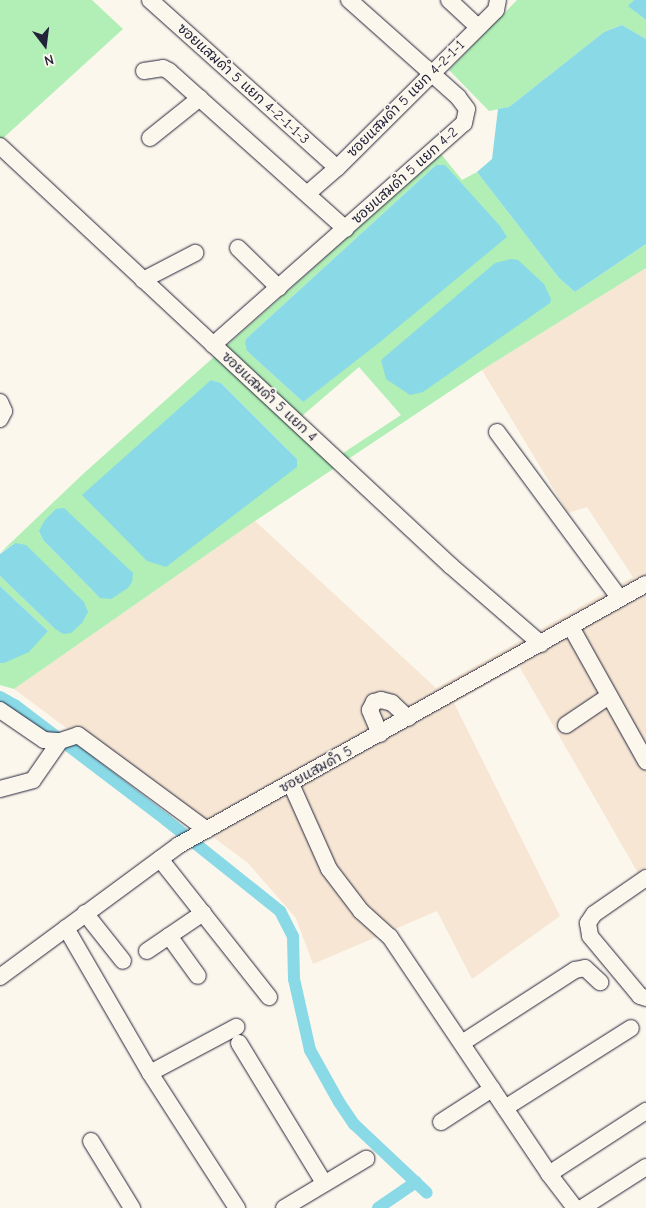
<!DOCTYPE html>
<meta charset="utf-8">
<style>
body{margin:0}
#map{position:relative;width:646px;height:1208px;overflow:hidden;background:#fbf7ec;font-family:"Comic Neue","Playpen Sans Thai",sans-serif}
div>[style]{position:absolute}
.built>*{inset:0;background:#f6e6d3}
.green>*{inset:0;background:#b1efb6}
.water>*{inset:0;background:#8ad9e6}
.canal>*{height:12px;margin:-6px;padding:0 6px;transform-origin:6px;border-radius:6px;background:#8ad9e6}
.roads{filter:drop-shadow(0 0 1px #22223b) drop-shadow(0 0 1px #22223b)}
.minor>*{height:16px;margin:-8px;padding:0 8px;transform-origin:8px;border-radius:8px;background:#fbf7ec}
span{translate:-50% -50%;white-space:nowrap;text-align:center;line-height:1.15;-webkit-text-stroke:4px #fbf7ec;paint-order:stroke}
.street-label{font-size:14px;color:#22223b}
.north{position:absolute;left:20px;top:20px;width:50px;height:50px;-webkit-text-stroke:4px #fbf7ec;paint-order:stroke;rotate:165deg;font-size:14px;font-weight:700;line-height:20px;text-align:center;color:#22223b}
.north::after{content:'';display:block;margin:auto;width:18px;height:22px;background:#22223b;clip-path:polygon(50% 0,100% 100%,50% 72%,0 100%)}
</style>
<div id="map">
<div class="built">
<i style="clip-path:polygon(646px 268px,646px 868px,638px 873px,519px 666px,454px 703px,560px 916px,472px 979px,437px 911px,313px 964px,296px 918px,248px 863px,14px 689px,255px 521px,436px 688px,633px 577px,587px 507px,568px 513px,482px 370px)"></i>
</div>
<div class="green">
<i style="clip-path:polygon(0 0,92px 0,123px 29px,0 141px)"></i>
<i style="clip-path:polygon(517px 0,634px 0,629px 6px,646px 20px,646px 39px,622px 25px,604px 32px,509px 107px,489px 111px,449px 70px)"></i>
<i style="clip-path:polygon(evenodd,441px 154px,462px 180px,477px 172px,559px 278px,575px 292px,646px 244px,646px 268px,482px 370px,255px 521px,14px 689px,0 685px,0 663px,4px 663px,48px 631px,0 586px,0 576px,54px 628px,15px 543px,0 553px,83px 474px,441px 154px,436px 165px,445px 165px,303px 402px,247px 351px,247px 338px,436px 165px,441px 154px,359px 367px,401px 415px,340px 455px,302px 416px,359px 367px,441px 154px,211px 380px,221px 383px,297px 459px,211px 380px,441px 154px,39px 531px,100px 598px,43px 540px,39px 531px)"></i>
</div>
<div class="water">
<i style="clip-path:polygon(634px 0,646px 0,646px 20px,628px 6px)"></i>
<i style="clip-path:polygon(622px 25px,646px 39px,646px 244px,575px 292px,559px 278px,477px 172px,492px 159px,498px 109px,509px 107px,604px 32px)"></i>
<i style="clip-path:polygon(436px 165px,445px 165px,500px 226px,507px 237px,380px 342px,303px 402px,247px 351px,245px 342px,247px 338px)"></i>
<i style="clip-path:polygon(511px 259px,518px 260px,544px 284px,551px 299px,550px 303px,423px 392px,410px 395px,386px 379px,381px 360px,495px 263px)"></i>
<i style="clip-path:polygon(211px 380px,221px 383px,297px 459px,297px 467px,166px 567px,147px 561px,82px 495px)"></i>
<i style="clip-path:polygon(64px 508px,133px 573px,132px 582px,128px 588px,111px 599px,100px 598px,43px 540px,39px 531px,45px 520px,56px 509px)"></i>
<i style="clip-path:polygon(15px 543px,26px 545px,84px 602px,88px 612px,82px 623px,71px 633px,63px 634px,54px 628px,0 576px,0 554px)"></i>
<i style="clip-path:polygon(0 586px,48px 631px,29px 652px,4px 663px,0 663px)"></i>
</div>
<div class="canal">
<i style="left:0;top:697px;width:18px;rotate:29deg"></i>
<i style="left:16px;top:706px;width:188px;rotate:37.2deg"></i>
<i style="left:166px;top:820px;width:146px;rotate:38.6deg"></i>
<i style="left:280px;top:911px;width:29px;rotate:63deg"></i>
<i style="left:293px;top:937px;width:42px;rotate:88.6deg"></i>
<i style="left:294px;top:979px;width:73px;rotate:77.3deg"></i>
<i style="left:310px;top:1050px;width:60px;rotate:60.9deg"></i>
<i style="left:339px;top:1102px;width:27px;rotate:56deg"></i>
<i style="left:354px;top:1124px;width:100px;rotate:43.4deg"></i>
<i style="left:378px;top:1208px;width:46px;rotate:-34.4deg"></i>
</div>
<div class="roads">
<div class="minor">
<i style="left:150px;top:0;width:251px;rotate:41.9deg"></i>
<i style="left:449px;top:0;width:40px;rotate:43deg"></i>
<i style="left:144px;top:71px;width:19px;rotate:-9deg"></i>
<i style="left:163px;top:68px;width:7px;rotate:27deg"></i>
<i style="left:169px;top:71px;width:237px;rotate:41.8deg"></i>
<i style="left:150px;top:138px;width:64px;rotate:-38.7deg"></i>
<i style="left:0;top:146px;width:616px;rotate:42.96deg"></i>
<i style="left:451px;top:566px;width:119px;rotate:40.9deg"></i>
<i style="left:307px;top:194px;width:40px;rotate:-41deg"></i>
<i style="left:337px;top:168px;width:224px;rotate:-44.8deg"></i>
<i style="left:496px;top:10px;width:10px;rotate:-79deg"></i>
<i style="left:238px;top:248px;width:57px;rotate:44.3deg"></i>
<i style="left:143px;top:280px;width:59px;rotate:-27.4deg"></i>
<i style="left:213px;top:345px;width:335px;rotate:-41.5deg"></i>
<i style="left:464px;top:123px;width:14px;rotate:-78deg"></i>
<i style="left:467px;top:109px;width:15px;rotate:-127deg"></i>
<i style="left:458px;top:97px;width:146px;rotate:-138.3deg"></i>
<i style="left:0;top:402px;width:10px;rotate:66deg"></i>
<i style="left:4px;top:411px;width:9px;rotate:117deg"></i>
<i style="left:497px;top:432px;width:207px;rotate:53.6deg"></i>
<i style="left:571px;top:627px;width:154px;rotate:60.8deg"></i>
<i style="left:0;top:710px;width:53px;rotate:34.3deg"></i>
<i style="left:44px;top:740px;width:16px;rotate:4deg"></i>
<i style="left:566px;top:725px;width:52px;rotate:-34deg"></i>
<i style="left:380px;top:734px;width:26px;rotate:-113deg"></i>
<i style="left:370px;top:710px;width:9px;rotate:-63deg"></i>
<i style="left:374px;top:702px;width:7px;rotate:-16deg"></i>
<i style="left:381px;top:700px;width:11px;rotate:15deg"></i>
<i style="left:392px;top:703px;width:22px;rotate:43deg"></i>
<i style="left:291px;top:784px;width:93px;rotate:65.9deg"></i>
<i style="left:329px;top:869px;width:53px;rotate:52.7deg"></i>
<i style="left:361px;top:911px;width:39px;rotate:42deg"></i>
<i style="left:390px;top:937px;width:285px;rotate:56.1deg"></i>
<i style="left:549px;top:1174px;width:43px;rotate:52.6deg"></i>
<i style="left:0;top:789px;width:34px;rotate:-15deg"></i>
<i style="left:33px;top:780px;width:47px;rotate:-55.3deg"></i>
<i style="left:60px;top:741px;width:19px;rotate:-18deg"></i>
<i style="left:78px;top:735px;width:160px;rotate:36.4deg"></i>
<i style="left:160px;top:859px;width:176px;rotate:51.7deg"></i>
<i style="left:646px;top:878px;width:63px;rotate:145.3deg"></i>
<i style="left:594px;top:914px;width:11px;rotate:124deg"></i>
<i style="left:588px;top:923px;width:13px;rotate:81deg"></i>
<i style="left:590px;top:936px;width:78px;rotate:50.2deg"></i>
<i style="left:640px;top:996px;width:6px;rotate:18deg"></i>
<i style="left:85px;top:913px;width:61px;rotate:51.6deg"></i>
<i style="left:66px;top:928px;width:168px;rotate:59.9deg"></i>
<i style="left:150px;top:1073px;width:161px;rotate:57.2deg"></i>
<i style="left:169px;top:936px;width:49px;rotate:54.1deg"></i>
<i style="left:147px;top:951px;width:68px;rotate:-34.2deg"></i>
<i style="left:0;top:977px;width:222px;rotate:-36.4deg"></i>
<i style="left:179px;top:845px;width:535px;rotate:-29.2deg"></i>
<i style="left:239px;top:1043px;width:164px;rotate:58.7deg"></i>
<i style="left:462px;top:1043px;width:135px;rotate:-32.9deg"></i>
<i style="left:575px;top:970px;width:10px;rotate:-11deg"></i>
<i style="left:585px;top:968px;width:21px;rotate:43deg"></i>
<i style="left:150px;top:1073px;width:98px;rotate:-28.1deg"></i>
<i style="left:505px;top:1108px;width:149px;rotate:-32.4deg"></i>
<i style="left:441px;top:1122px;width:61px;rotate:-32.9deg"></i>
<i style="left:91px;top:1141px;width:79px;rotate:58.5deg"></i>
<i style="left:549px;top:1174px;width:116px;rotate:-33deg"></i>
<i style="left:284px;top:1208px;width:96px;rotate:-30.9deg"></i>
<i style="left:582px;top:1208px;width:76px;rotate:-32.6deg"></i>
</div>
</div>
<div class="street-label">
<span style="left:243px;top:84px;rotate:42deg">ซอยแสมดำ 5 แยก 4-2-1-1-3</span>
<span style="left:406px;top:99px;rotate:-45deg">ซอยแสมดำ 5 แยก 4-2-1-1</span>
<span style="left:405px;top:176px;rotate:-42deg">ซอยแสมดำ 5 แยก 4-2</span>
<span style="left:269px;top:397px;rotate:43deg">ซอยแสมดำ 5 แยก 4</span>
<span style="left:316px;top:770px;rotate:-29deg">ซอยแสมดำ 5</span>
</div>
<div class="north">N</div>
</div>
